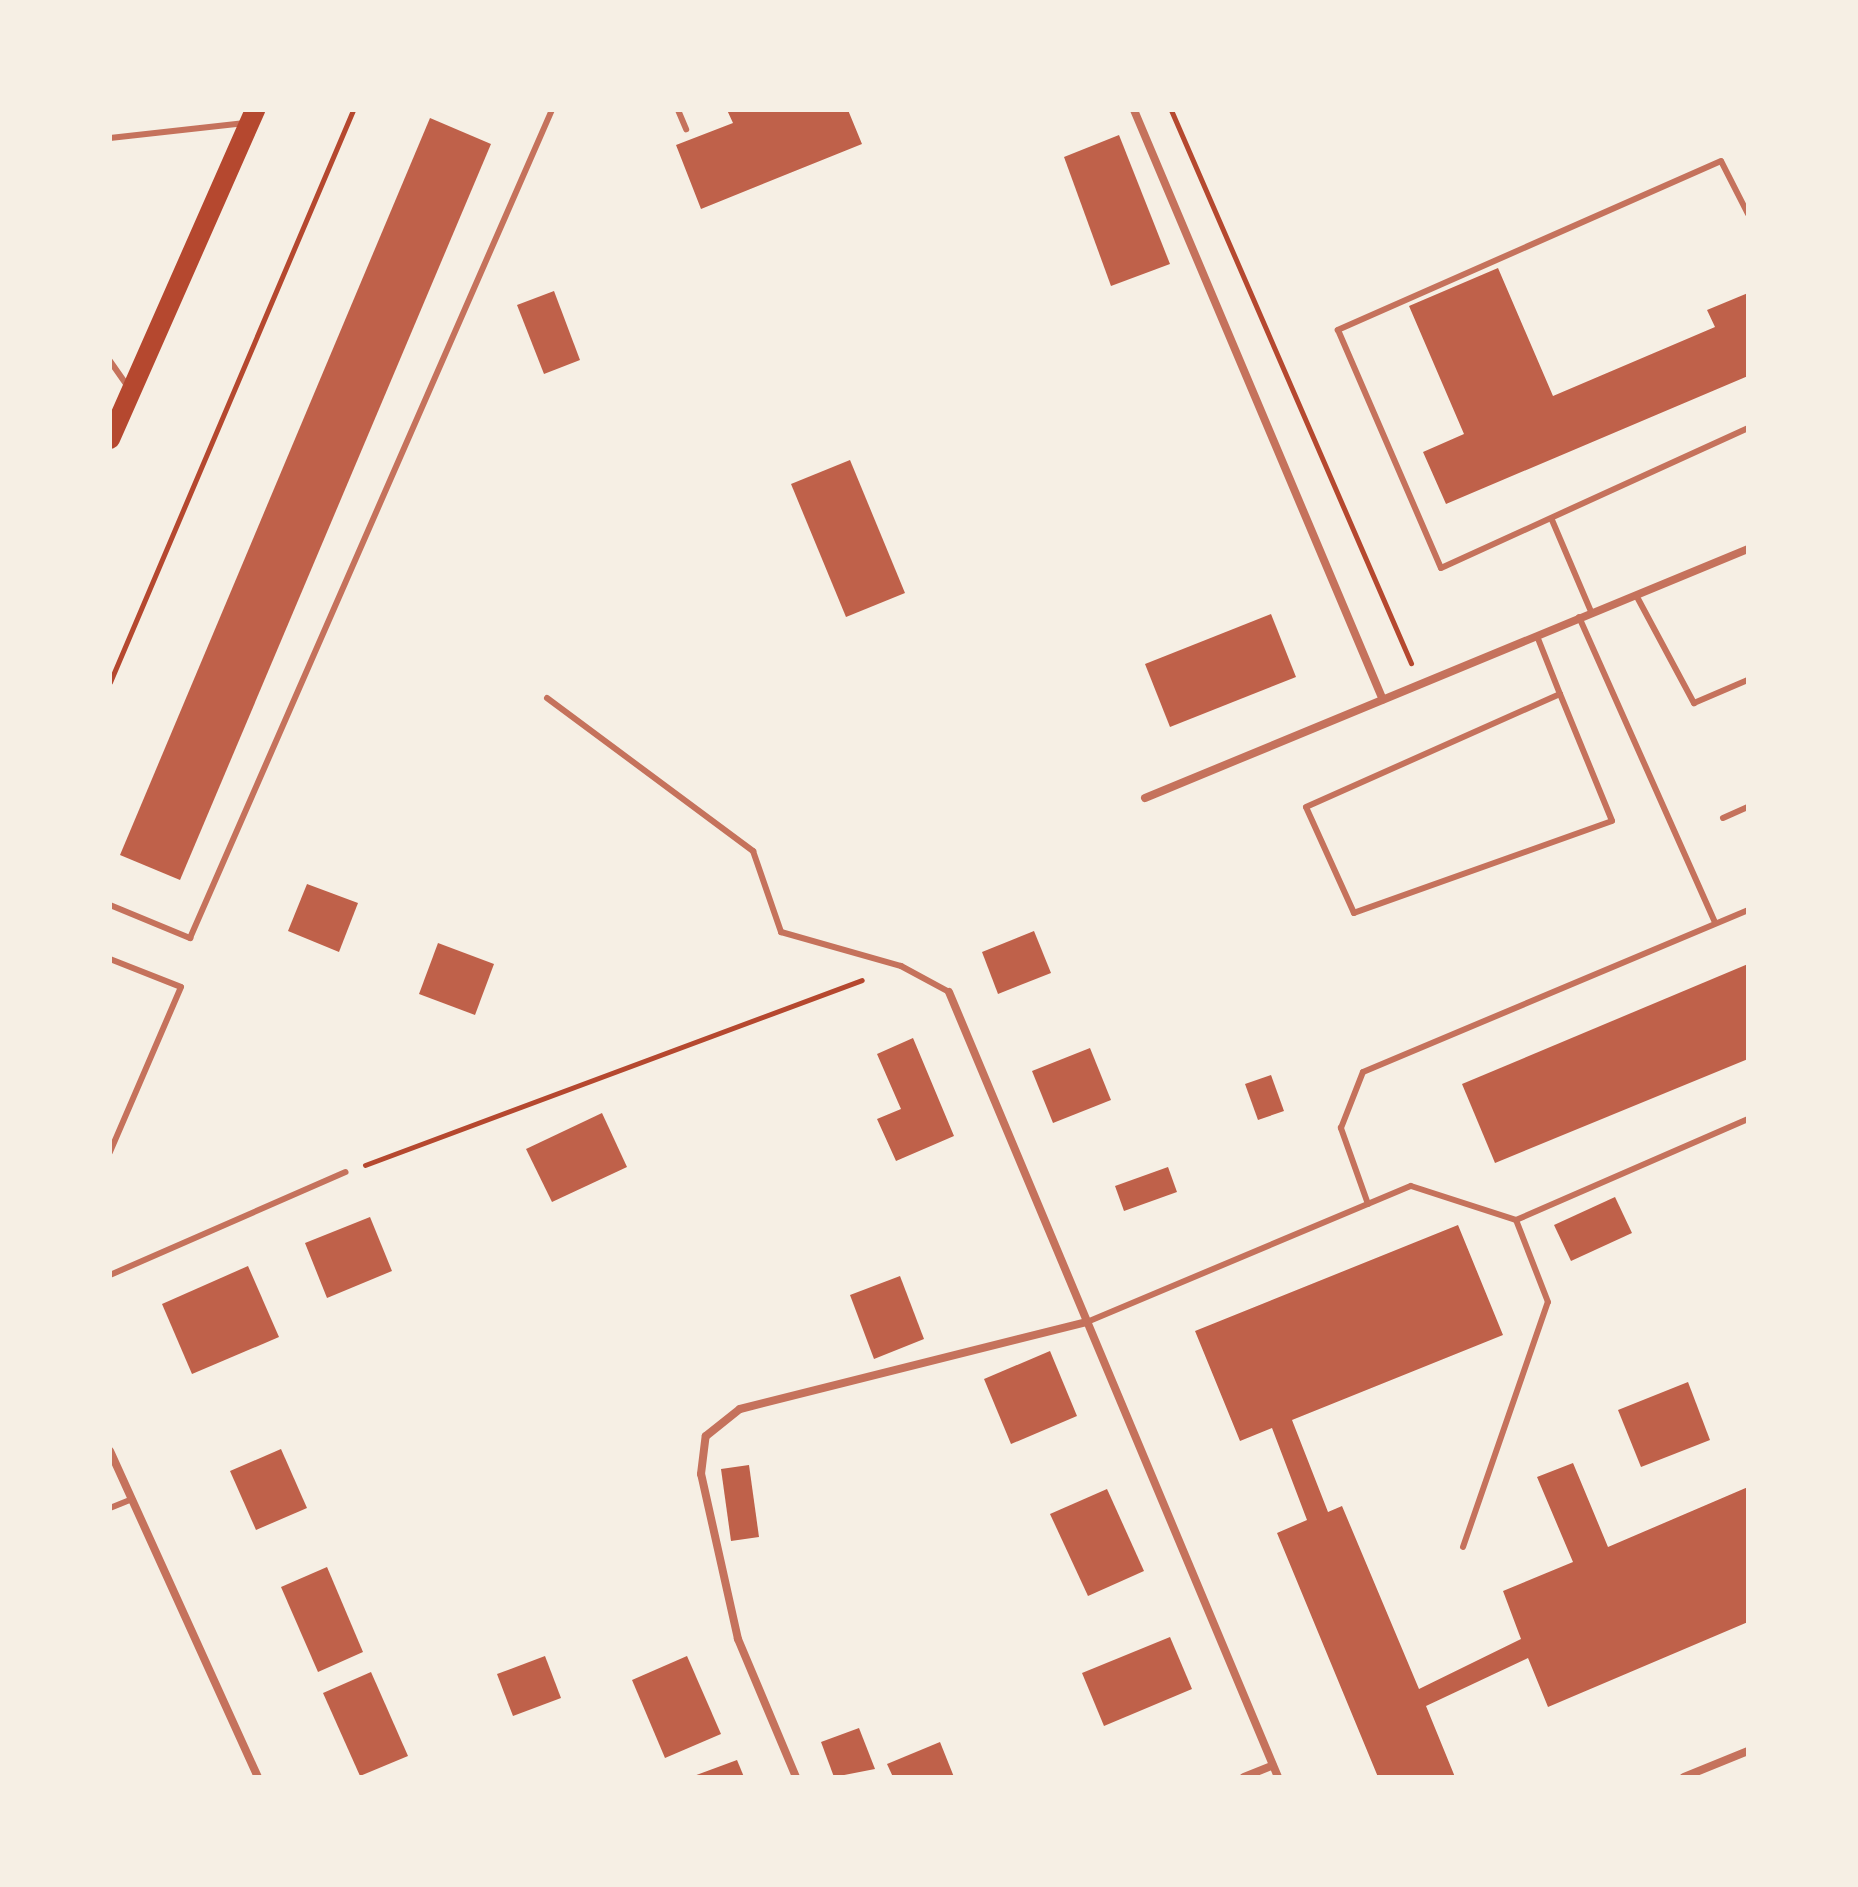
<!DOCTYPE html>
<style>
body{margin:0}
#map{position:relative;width:1858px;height:1887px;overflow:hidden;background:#f6efe4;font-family:"Source Serif 4",serif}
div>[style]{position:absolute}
.building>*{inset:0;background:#bf614a}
.path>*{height:5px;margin:-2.5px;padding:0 2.5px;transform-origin:2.5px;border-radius:2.5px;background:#b5482f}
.service>*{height:6px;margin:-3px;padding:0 3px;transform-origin:3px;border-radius:3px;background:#c5725c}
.minor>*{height:8px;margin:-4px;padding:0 4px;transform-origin:4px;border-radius:4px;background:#c5725c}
.primary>*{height:20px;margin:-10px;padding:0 10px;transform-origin:10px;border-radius:10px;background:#b5482f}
span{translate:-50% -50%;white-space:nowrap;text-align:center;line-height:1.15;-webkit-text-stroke:8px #f6efe4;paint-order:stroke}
.frame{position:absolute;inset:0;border:112px solid #f6efe4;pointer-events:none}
</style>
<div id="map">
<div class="building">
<i style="clip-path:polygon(727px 110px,848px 110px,862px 144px,701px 209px,676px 145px,733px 123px)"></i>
<i style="clip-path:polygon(430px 118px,491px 144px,180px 880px,120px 855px)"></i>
<i style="clip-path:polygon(1119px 135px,1170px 264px,1111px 286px,1064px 157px)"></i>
<i style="clip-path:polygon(1498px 268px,1553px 396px,1715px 327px,1707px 310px,1748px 293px,1748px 376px,1446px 504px,1423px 452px,1464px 434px,1409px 306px)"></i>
<i style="clip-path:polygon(554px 291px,580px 360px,544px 374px,517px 305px)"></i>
<i style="clip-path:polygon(850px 460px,905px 593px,846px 617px,791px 484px)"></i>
<i style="clip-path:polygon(1271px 614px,1296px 677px,1170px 727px,1145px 664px)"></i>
<i style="clip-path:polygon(307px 884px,358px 903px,339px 952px,288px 931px)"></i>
<i style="clip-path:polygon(1034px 931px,1051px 973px,998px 994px,982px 952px)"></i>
<i style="clip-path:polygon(438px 943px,494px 964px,475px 1015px,419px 994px)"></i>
<i style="clip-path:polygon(1748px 964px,1748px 1059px,1495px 1163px,1462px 1084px)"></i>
<i style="clip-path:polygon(913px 1038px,954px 1136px,896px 1161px,877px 1119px,901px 1109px,877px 1054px)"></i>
<i style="clip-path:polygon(1090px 1048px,1111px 1100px,1053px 1123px,1032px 1071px)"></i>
<i style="clip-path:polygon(1271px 1075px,1284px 1111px,1258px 1120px,1245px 1084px)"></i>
<i style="clip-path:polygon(602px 1113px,627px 1167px,552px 1202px,526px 1149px)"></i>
<i style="clip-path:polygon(1168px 1167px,1177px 1192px,1124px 1211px,1115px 1186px)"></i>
<i style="clip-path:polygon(1615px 1197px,1632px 1233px,1571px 1261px,1554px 1225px)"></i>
<i style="clip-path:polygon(370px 1217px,392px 1271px,327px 1298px,305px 1243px)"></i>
<i style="clip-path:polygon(1458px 1225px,1503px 1335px,1292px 1420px,1328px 1512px,1342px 1506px,1419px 1689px,1521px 1639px,1503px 1591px,1573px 1562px,1537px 1477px,1573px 1463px,1608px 1547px,1748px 1487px,1748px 1622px,1548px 1707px,1528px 1658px,1426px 1706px,1455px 1777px,1378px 1777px,1277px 1533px,1307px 1520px,1272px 1428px,1240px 1441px,1195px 1331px)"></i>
<i style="clip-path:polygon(248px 1266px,279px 1337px,192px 1374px,162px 1304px)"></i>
<i style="clip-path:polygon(900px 1276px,924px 1339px,874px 1359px,850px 1295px)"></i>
<i style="clip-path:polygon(1050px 1351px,1077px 1416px,1011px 1444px,984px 1379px)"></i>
<i style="clip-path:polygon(1688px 1382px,1710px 1440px,1641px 1467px,1618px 1410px)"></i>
<i style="clip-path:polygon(281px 1449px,307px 1508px,256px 1530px,230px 1471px)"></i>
<i style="clip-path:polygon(749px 1465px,759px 1537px,731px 1541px,721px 1469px)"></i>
<i style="clip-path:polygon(1107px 1489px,1144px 1571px,1088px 1596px,1050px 1514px)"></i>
<i style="clip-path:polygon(327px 1567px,363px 1652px,318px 1672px,281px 1587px)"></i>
<i style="clip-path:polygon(1170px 1637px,1192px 1689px,1104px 1726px,1082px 1673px)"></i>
<i style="clip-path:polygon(545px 1656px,561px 1698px,513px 1716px,497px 1674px)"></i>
<i style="clip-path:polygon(687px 1656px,721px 1734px,665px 1758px,632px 1680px)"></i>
<i style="clip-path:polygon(371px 1672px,408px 1756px,360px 1776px,323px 1693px)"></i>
<i style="clip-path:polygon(859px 1728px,875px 1769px,834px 1777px,821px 1742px)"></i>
<i style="clip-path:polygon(940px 1742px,954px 1777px,893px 1777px,887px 1764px)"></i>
<i style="clip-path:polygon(737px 1760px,744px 1777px,691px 1777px)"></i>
</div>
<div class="path">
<i style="left:1171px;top:110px;width:603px;rotate:66.54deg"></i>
<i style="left:110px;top:682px;width:621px;rotate:-66.98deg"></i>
<i style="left:365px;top:1165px;width:530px;rotate:-20.42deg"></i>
</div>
<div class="service">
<i style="left:678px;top:110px;width:21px;rotate:67deg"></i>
<i style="left:110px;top:138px;width:136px;rotate:-6.3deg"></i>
<i style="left:1748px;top:214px;width:59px;rotate:-117deg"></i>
<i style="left:1721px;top:161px;width:419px;rotate:156.2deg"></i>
<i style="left:1338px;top:330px;width:259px;rotate:66.6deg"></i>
<i style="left:1441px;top:568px;width:337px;rotate:-24.5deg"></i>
<i style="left:110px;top:361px;width:32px;rotate:55deg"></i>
<i style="left:1552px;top:520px;width:102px;rotate:66.9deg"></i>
<i style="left:1636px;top:595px;width:123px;rotate:61.8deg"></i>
<i style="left:1694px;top:703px;width:59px;rotate:-23.1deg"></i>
<i style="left:1579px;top:617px;width:335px;rotate:66deg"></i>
<i style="left:1537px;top:636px;width:62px;rotate:68.4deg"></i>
<i style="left:1560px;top:694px;width:137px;rotate:67.7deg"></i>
<i style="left:1612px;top:821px;width:274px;rotate:160.4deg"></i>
<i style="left:1354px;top:913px;width:116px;rotate:-114.4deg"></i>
<i style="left:1306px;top:807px;width:278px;rotate:-24deg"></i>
<i style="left:547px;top:698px;width:257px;rotate:36.6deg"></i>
<i style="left:753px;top:851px;width:86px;rotate:70.9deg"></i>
<i style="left:781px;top:932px;width:125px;rotate:15.8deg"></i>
<i style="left:901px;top:966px;width:55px;rotate:28.4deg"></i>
<i style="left:1723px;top:818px;width:27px;rotate:-24deg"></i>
<i style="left:110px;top:905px;width:87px;rotate:22.4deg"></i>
<i style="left:190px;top:938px;width:904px;rotate:-66.39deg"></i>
<i style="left:110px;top:959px;width:76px;rotate:21.5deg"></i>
<i style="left:181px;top:987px;width:180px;rotate:113.3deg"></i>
<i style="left:1368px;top:1204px;width:81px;rotate:-109.6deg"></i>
<i style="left:1341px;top:1128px;width:60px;rotate:-68.6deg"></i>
<i style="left:1363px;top:1072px;width:418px;rotate:-22.8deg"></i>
<i style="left:110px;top:1275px;width:257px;rotate:-23.6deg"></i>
<i style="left:1087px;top:1322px;width:351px;rotate:-22.8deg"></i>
<i style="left:1411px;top:1186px;width:110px;rotate:17.9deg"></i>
<i style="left:110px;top:1508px;width:24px;rotate:-22deg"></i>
<i style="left:1463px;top:1547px;width:259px;rotate:-70.9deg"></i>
<i style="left:1548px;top:1302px;width:88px;rotate:-111.3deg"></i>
<i style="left:1516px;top:1220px;width:253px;rotate:-23.5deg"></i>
</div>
<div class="minor">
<i style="left:1134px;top:110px;width:640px;rotate:67.12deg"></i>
<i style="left:1145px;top:798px;width:652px;rotate:-22.44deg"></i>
<i style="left:949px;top:992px;width:851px;rotate:67.26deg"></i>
<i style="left:110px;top:1451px;width:358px;rotate:65.6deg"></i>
<i style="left:796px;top:1777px;width:150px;rotate:-112.8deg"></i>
<i style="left:738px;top:1639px;width:169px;rotate:-102.6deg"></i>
<i style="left:701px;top:1474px;width:38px;rotate:-83deg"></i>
<i style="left:706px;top:1436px;width:43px;rotate:-38.5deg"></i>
<i style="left:740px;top:1409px;width:358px;rotate:-14.1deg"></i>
<i style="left:1244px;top:1777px;width:31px;rotate:-22deg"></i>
<i style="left:1684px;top:1777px;width:69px;rotate:-22.1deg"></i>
</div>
<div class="primary">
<i style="left:110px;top:439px;width:360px;rotate:-66.2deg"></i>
</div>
<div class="frame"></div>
</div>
